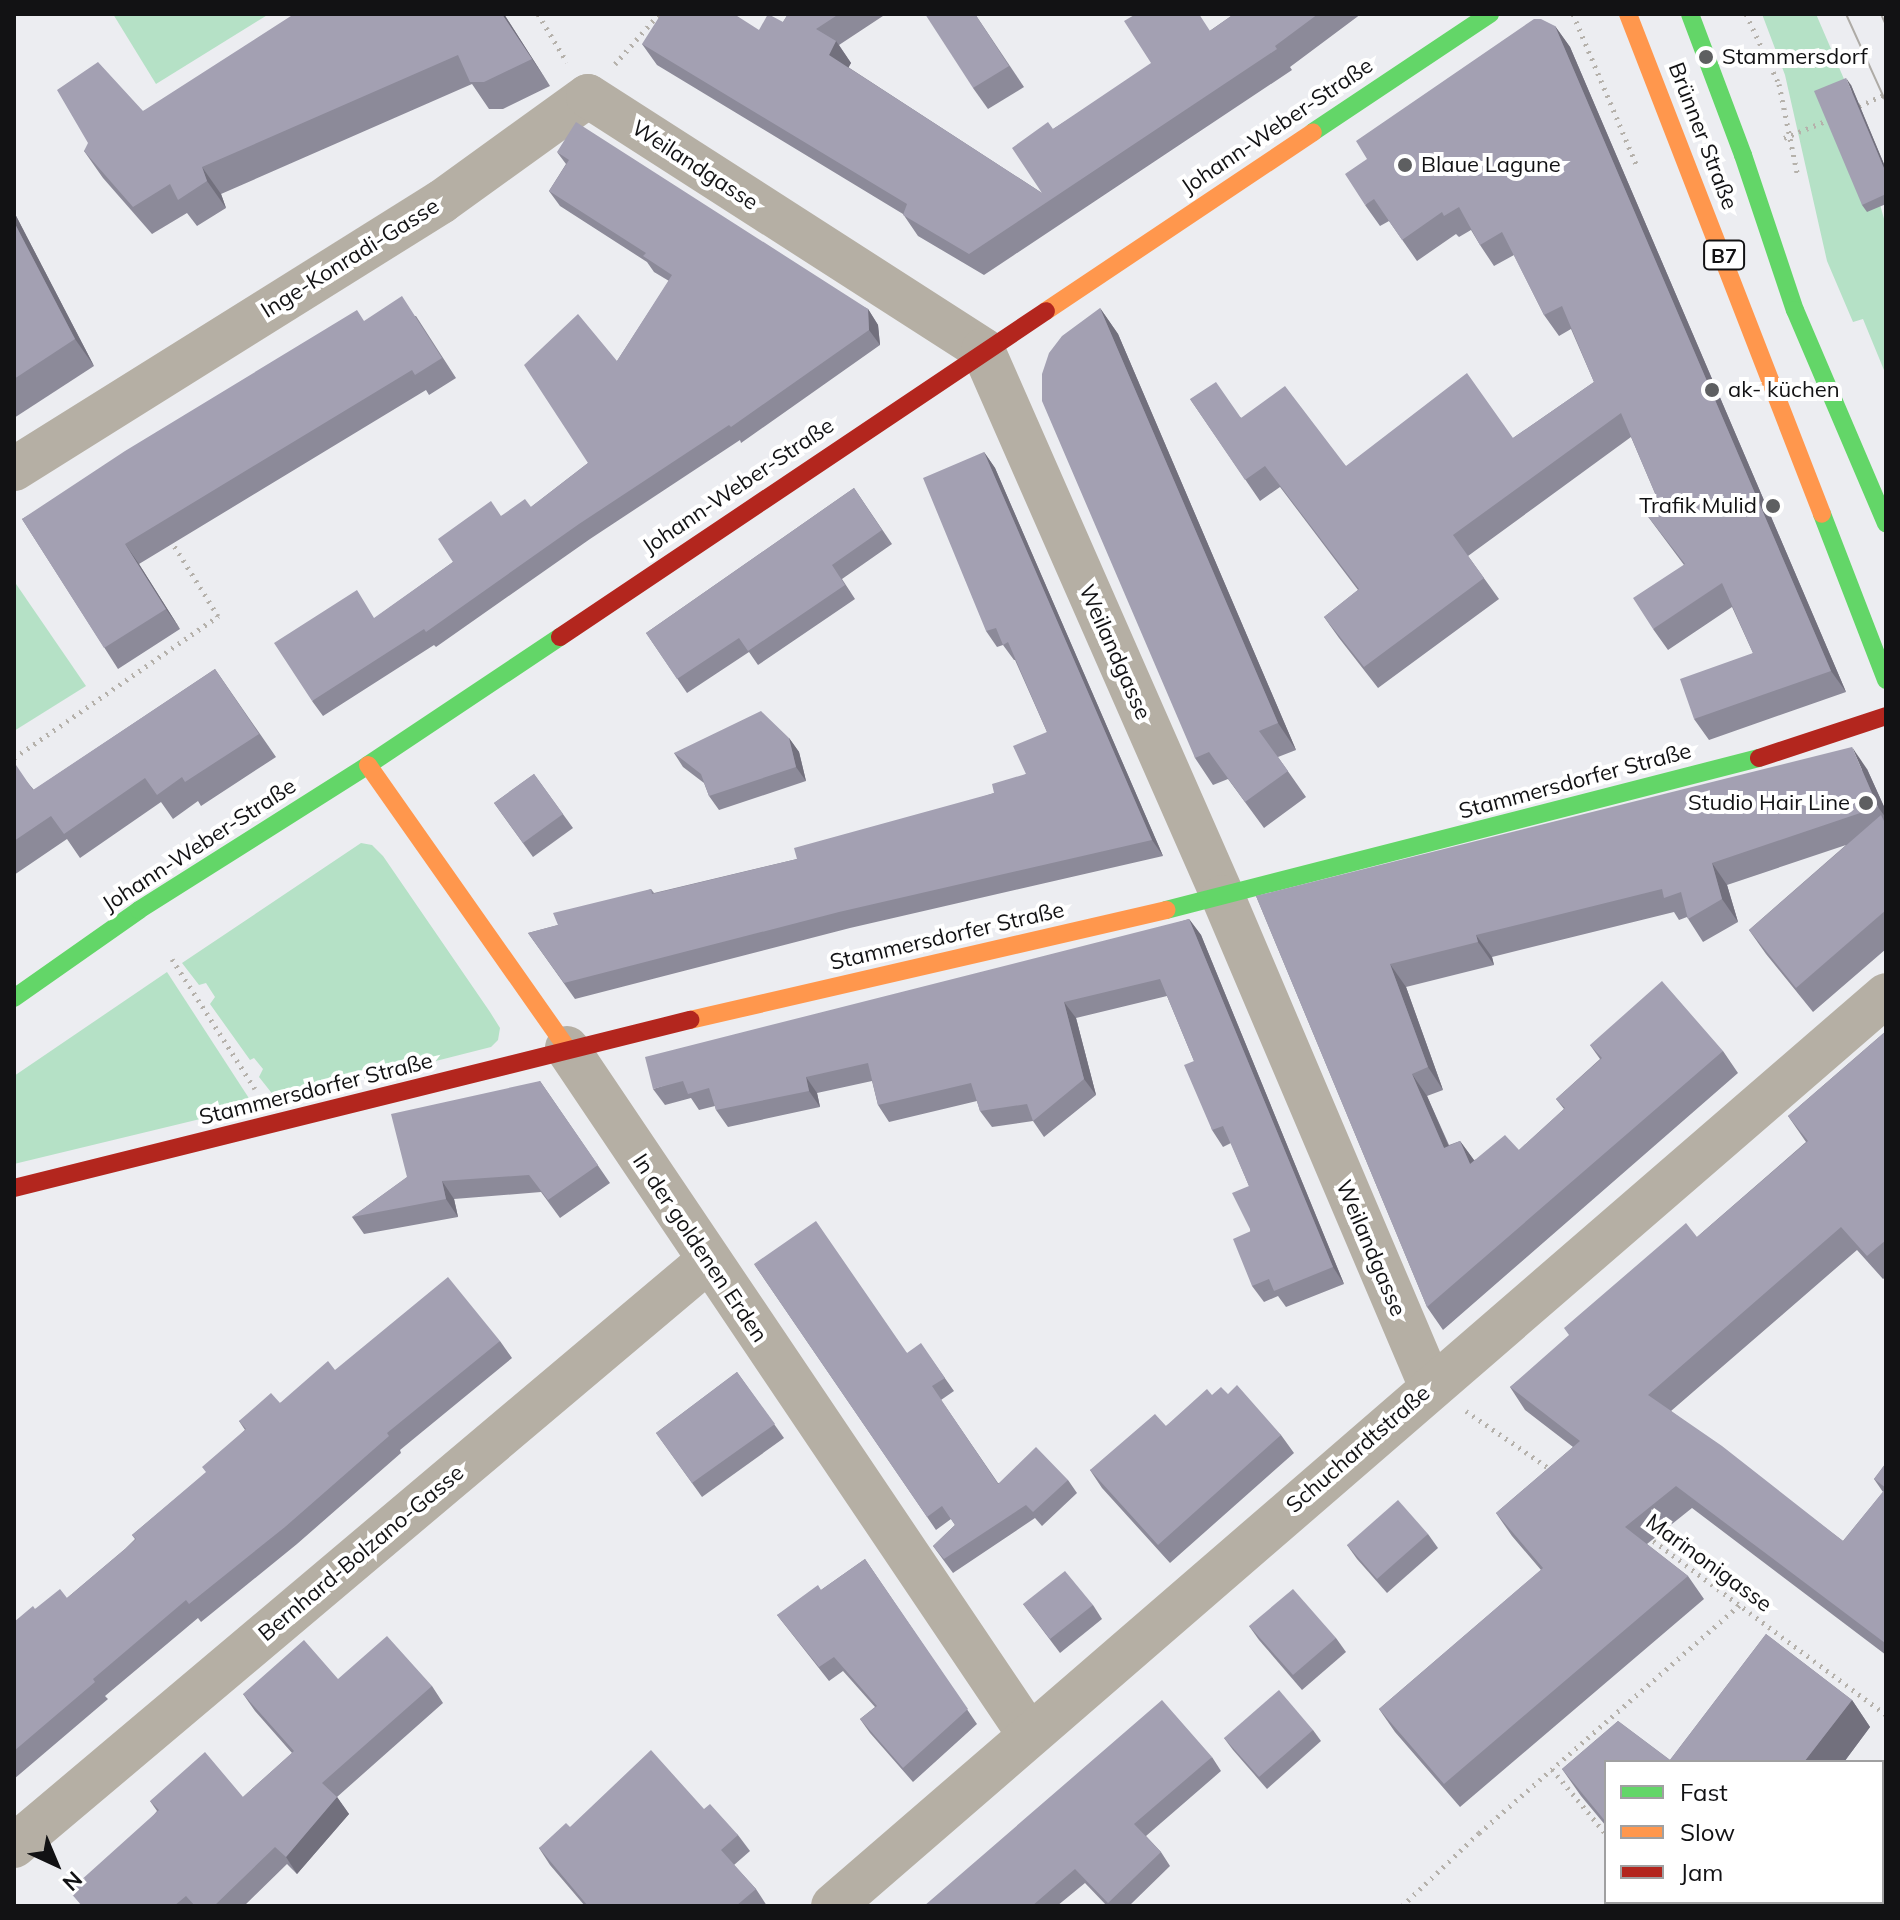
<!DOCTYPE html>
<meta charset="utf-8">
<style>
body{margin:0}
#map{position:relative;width:1900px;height:1920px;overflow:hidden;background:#ecedf1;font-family:Mulish,sans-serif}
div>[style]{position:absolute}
.green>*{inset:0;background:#b5e1c6}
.path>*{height:5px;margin-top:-2.5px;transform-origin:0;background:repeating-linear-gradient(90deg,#b5b1ab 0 2px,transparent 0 8px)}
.street>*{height:44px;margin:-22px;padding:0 22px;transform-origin:22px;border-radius:22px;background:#b5afa4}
.fast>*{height:18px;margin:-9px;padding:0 9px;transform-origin:9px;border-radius:9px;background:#63d668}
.slow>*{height:18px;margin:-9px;padding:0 9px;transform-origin:9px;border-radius:9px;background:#ff974d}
.jam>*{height:18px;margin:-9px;padding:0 9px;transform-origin:9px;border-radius:9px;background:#b3261e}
.tram>*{height:2px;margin:-1px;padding:0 1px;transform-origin:1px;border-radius:1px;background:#aeaba6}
.wall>*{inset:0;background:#8c8a99}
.shaded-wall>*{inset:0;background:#72707d}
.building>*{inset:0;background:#a3a0b2}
.dots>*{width:22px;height:22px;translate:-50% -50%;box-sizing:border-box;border:4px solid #fff;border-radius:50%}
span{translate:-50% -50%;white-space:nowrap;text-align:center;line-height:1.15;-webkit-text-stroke:8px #fff;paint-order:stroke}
.shield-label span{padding:2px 6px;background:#fff;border:2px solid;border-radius:6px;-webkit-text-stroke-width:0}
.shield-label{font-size:20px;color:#121214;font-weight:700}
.poi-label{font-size:22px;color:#121214}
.left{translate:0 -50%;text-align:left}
.right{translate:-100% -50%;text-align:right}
.street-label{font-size:22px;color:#121214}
.frame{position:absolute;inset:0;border:16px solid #121214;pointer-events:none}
.legend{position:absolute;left:1604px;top:1760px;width:280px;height:144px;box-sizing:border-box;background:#fff;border:2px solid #a0a0a1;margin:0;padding:10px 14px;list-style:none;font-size:24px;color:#121214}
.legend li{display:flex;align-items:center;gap:16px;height:40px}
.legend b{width:40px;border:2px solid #a0a0a1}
.north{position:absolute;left:16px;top:1824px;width:80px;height:80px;-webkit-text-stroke:6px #fff;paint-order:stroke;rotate:136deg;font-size:22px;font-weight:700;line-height:32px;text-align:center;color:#121214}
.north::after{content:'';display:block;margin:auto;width:28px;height:36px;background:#121214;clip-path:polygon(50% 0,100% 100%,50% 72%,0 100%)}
</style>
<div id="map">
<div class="green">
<i style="clip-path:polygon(113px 14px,269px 14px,156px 84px)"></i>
<i style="clip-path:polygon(1762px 14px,1816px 14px,1847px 86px,1886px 226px,1886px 375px,1863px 319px,1853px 322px,1827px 261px,1785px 75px)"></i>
<i style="clip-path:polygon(14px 581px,86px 686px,14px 731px)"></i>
<i style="clip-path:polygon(361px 843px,372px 845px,383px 856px,490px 1012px,500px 1028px,498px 1040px,491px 1047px,278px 1101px,259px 1077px,263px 1069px,254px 1058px,250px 1060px,210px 1004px,215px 997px,206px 983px,199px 985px,182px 963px)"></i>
<i style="clip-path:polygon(167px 972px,254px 1106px,14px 1164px,14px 1076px)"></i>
</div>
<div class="path">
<i style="left:538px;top:14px;width:56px;rotate:58.9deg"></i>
<i style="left:1573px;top:14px;width:163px;rotate:67.2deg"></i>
<i style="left:1746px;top:14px;width:77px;rotate:64.8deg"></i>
<i style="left:1779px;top:84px;width:95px;rotate:78.5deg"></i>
<i style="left:615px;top:64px;width:67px;rotate:-48.7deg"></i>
<i style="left:1859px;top:106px;width:30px;rotate:-24deg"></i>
<i style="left:1784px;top:138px;width:48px;rotate:-22.2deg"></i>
<i style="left:14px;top:758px;width:249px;rotate:-34.8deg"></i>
<i style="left:218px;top:616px;width:91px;rotate:-121.9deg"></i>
<i style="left:172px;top:959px;width:154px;rotate:57.4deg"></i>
<i style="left:1466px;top:1411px;width:106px;rotate:34.6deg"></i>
<i style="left:1647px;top:1536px;width:299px;rotate:36.8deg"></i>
<i style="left:1552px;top:1769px;width:85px;rotate:50.3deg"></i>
<i style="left:1882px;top:1820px;width:7px;rotate:-56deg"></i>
<i style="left:1402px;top:1906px;width:106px;rotate:-43.5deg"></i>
<i style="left:1479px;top:1833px;width:348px;rotate:-41.2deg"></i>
<i style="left:1820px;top:1906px;width:5px;rotate:-53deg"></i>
</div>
<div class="street">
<i style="left:14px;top:469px;width:504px;rotate:-32.02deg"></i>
<i style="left:441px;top:202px;width:181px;rotate:-35.8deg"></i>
<i style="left:588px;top:96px;width:470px;rotate:32.7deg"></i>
<i style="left:983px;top:350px;width:597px;rotate:66.31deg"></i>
<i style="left:1223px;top:897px;width:532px;rotate:67deg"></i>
<i style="left:567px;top:1048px;width:826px;rotate:56.06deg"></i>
<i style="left:14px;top:1846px;width:908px;rotate:-40.13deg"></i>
<i style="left:833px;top:1906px;width:1392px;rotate:-40.86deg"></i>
</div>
<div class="fast">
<i style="left:1690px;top:14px;width:151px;rotate:69.4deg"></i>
<i style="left:1743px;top:155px;width:163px;rotate:71.5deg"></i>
<i style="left:1795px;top:310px;width:232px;rotate:66.9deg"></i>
<i style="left:1313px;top:132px;width:213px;rotate:-33.7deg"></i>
<i style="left:1822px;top:514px;width:178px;rotate:68.9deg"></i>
<i style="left:1166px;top:910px;width:612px;rotate:-14.38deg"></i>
<i style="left:14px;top:998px;width:153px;rotate:-35.1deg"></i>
<i style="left:139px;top:910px;width:271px;rotate:-32.3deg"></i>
<i style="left:368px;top:765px;width:231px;rotate:-33.7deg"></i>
</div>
<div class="slow">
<i style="left:1628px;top:14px;width:536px;rotate:68.79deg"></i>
<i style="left:1046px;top:311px;width:321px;rotate:-33.8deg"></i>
<i style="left:368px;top:765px;width:346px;rotate:54.9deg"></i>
<i style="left:690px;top:1020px;width:489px;rotate:-13deg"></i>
</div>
<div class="jam">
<i style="left:560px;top:637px;width:585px;rotate:-33.85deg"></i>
<i style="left:1759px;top:758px;width:134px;rotate:-18.3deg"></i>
<i style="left:14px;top:1188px;width:697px;rotate:-13.96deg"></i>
</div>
<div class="tram">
<i style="left:1846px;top:14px;width:97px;rotate:65.6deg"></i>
<i style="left:1881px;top:14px;width:12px;rotate:66deg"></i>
</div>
<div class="wall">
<i style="clip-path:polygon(504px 14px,550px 86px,503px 109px,489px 109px,472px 84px,221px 194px,226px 208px,197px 226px,187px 213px,152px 234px,103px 178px,84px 151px,143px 111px)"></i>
<i style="clip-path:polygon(788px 14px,886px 14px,839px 45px,851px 63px,848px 67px,1042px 193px,1053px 129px,1211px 30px,1234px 14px,1361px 14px,1290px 67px,1292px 70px,984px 275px,918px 236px,903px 214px,657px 65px,642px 44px,759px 30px,783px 22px)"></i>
<i style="clip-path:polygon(975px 14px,1024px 87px,988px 109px,973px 88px)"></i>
<i style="clip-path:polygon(1555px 26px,1570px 47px,1846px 692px,1709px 740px,1694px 719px,1753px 653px,1732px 607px,1668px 650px,1653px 629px,1684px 565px,1643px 510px,1657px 498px,1631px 437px,1468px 556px,1499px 599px,1378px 688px,1339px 638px,1324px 617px,1358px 590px,1280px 487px,1260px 501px,1190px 399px,1242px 418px,1346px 466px,1513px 438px,1594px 382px,1571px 329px,1559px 336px,1544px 315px,1514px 255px,1494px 266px,1480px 245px,1471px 230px,1459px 237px,1456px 234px,1417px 261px,1389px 221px,1380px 226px,1365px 205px)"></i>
<i style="clip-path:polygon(1851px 85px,1886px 169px,1886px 204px,1867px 212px,1862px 205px)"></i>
<i style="clip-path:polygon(557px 152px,868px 309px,878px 325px,880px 345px,741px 443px,740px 440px,590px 539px,436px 647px,434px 645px,323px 716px,312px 701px,375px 618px,453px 562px,501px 516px,531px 507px,588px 463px,617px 361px,669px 281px,654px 272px,647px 262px,560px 206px,549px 191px,566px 164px)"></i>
<i style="clip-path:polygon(14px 212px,94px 366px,14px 418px)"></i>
<i style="clip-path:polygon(1100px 308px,1118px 334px,1296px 750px,1278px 757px,1306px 797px,1264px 828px,1228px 779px,1213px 785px,1195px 758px)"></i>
<i style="clip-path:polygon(416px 316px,456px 378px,429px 395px,426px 390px,139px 564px,180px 629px,118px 669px,22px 519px,365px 321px)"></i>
<i style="clip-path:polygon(984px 452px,995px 468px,1163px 856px,850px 928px,575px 999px,528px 933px,558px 925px,651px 889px,654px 893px,797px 859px,994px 793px,1026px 774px,1047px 732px,1015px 660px,1014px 660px,1003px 645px,997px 647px,986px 631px)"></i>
<i style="clip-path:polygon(854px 488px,892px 544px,842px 579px,855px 599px,758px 665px,749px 652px,687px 693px,646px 633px)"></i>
<i style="clip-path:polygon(215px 669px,276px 757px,201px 806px,198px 801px,173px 819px,161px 802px,80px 858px,67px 839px,14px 875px,14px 767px,34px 790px)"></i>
<i style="clip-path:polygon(789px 738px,799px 752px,806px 781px,719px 810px,709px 796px,704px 783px,683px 767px,674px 753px)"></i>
<i style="clip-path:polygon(1867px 769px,1886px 811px,1886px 949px,1813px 1012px,1766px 954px,1749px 930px,1846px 845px,1727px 885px,1738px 922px,1703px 942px,1687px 917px,1679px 920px,1674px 912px,1492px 957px,1494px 965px,1406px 987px,1443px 1090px,1427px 1096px,1449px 1145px,1460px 1141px,1474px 1160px,1519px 1150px,1564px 1109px,1556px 1099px,1600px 1059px,1590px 1045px,1723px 1051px,1738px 1073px,1443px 1330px,1427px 1307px,1256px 896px)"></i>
<i style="clip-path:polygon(534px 774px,573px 828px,533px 857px,494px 803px)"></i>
<i style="clip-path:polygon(1189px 919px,1201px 935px,1344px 1284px,1286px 1307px,1278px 1296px,1264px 1302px,1252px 1286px,1249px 1186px,1231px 1143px,1223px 1147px,1212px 1130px,1194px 1061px,1167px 996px,1076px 1018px,1096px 1095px,1044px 1137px,1033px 1121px,992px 1127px,980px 1111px,977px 1101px,889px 1122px,878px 1105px,872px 1081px,817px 1093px,820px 1107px,728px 1127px,716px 1110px,715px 1106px,699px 1110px,691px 1098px,665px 1105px,653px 1089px)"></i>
<i style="clip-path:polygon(1886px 1031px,1886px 1277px,1883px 1279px,1857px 1250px,1671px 1411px,1843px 1541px,1883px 1492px,1874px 1479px,1886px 1463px,1886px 1655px,1692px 1508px,1647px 1544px,1688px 1576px,1704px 1599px,1460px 1807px,1395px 1732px,1379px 1709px,1541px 1570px,1512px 1536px,1496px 1513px,1573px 1447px,1525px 1410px,1510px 1387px,1697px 1237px,1806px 1142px,1788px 1116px)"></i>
<i style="clip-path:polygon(540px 1081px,610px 1183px,560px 1218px,541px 1192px,454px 1199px,458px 1217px,364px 1234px,352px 1217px)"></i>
<i style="clip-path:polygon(754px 1264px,907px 1353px,930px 1357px,954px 1391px,941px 1400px,998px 1483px,1068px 1480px,1077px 1493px,1042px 1526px,1035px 1518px,953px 1573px,933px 1546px,955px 1525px,951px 1519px,936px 1530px)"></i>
<i style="clip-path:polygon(500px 1341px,512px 1358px,400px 1450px,401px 1453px,297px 1544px,201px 1622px,198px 1618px,105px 1696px,108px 1699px,14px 1779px,14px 1622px,35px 1609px,67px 1598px,125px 1549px,135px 1539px,132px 1535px,206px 1473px,245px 1430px,239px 1421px,280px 1403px,335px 1370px)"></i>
<i style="clip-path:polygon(737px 1372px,784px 1438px,702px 1497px,656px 1433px)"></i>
<i style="clip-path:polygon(1228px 1394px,1281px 1435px,1294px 1453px,1170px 1563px,1102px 1488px,1090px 1470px,1166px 1426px,1212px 1395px)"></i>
<i style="clip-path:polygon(1428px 1534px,1438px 1548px,1387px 1593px,1357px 1559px,1347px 1545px)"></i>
<i style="clip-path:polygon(865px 1559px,977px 1724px,913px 1782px,870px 1733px,860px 1719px,875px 1707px,843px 1671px,829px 1681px,777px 1615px,821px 1590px)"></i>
<i style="clip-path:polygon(1023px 1604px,1093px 1605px,1102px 1619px,1060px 1653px)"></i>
<i style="clip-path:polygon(1249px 1626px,1336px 1638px,1346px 1652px,1302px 1690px,1259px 1640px)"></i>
<i style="clip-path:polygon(1766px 1634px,1852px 1700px,1870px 1727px,1844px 1762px,1606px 1762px,1606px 1826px,1581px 1796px,1562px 1769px,1618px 1721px,1670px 1760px)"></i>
<i style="clip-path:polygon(338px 1679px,432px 1686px,443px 1703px,337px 1797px,349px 1814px,297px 1874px,287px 1864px,244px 1906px,82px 1906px,157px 1811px,150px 1801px,243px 1797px,292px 1753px,255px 1711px,243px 1694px)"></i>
<i style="clip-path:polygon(1313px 1730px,1321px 1741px,1267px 1789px,1233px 1750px,1224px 1738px)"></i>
<i style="clip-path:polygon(1212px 1757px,1221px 1771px,1146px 1836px,1161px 1852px,1170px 1866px,1129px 1906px,1107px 1906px,1085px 1883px,1057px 1906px,924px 1906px)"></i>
<i style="clip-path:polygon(704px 1809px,738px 1835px,750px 1851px,734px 1865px,756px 1889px,767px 1906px,585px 1906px,550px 1865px,539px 1848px,570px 1827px)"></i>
</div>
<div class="shaded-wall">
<i style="clip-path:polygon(502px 14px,504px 14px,550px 86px)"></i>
<i style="clip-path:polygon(1555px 26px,1570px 47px,1846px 692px,1831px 671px)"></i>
<i style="clip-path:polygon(836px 41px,851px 63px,844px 76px,829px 55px)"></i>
<i style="clip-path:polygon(1846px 78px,1851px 85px,1886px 169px,1886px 173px)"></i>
<i style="clip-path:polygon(202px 167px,221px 194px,226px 208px,207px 181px)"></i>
<i style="clip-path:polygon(14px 212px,94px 366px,75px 339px,14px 222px)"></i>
<i style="clip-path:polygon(1100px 308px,1118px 334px,1296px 750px,1278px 723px)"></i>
<i style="clip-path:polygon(868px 309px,878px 325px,880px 345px,869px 330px)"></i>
<i style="clip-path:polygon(984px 452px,995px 468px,1163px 856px,1152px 840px)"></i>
<i style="clip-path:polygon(125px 544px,139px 564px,180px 629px,166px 609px)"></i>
<i style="clip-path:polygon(789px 738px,799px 752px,806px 781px,796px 767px)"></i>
<i style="clip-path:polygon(1852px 747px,1867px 769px,1886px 811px,1886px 818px,1878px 807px)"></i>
<i style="clip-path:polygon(1712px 863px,1727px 885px,1738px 922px,1722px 899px)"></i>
<i style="clip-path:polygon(1189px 919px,1201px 935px,1344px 1284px,1333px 1267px)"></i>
<i style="clip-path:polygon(1476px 935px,1492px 957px,1494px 965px,1478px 942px)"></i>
<i style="clip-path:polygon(1390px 964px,1406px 987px,1443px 1090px,1428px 1067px)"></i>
<i style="clip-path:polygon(1064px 1002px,1076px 1018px,1096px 1095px,1084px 1079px)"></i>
<i style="clip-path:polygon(1412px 1074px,1427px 1096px,1459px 1170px,1444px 1148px)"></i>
<i style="clip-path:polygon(806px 1077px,817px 1093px,820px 1107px,809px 1091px)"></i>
<i style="clip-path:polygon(1460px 1141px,1476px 1163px,1470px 1164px)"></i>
<i style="clip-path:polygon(442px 1181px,454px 1199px,458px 1217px,446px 1199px)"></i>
<i style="clip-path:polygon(1852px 1700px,1870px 1727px,1844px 1762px,1804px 1762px)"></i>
<i style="clip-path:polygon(337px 1797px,349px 1814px,297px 1874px,286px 1857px)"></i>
<i style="clip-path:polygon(1698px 1902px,1737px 1902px,1734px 1906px,1694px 1906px)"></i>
</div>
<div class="building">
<i style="clip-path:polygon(294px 14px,502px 14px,532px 59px,484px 82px,470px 82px,458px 55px,202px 167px,207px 181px,178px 200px,170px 184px,133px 207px,84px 151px,88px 143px,57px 90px,98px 62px,143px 111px)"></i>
<i style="clip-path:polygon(661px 14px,734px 14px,759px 30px,768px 14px,783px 22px,788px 14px,839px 14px,816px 29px,836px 41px,829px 55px,1042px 193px,1012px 148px,1048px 122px,1053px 129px,1151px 63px,1124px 21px,1136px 14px,1199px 14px,1210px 31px,1234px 14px,1318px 14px,1275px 46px,1277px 49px,969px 254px,903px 215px,907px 204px,642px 44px)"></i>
<i style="clip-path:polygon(925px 14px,975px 14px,1009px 66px,973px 88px)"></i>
<i style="clip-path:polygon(1534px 19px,1541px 19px,1555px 26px,1831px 671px,1694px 719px,1680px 679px,1753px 653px,1722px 583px,1653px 629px,1633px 598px,1685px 564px,1643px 510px,1657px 498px,1621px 413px,1453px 535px,1484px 578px,1364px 667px,1324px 617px,1359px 589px,1265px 466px,1245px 480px,1190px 399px,1216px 382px,1241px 418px,1285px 386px,1346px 466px,1467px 373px,1513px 438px,1594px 382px,1562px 306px,1544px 315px,1502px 232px,1480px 245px,1459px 207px,1444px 216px,1442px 212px,1402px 240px,1374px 199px,1365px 205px,1345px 174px,1367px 159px,1356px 141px)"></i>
<i style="clip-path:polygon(1846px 78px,1886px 173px,1886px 194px,1862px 205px,1814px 91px)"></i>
<i style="clip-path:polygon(576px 122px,868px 309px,869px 330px,731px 427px,729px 425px,579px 524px,426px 632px,424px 629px,312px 701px,274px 643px,357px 590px,374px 618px,453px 562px,438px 539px,491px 501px,501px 516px,525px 499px,531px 507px,588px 463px,524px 365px,578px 314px,617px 361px,672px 275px,643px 256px,646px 253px,549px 191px,569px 160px,557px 152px)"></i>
<i style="clip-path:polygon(14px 222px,75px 339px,14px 379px)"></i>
<i style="clip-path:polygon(402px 296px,442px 358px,415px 375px,412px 370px,125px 544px,166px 609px,104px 648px,22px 519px,125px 451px,357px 310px,364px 321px)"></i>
<i style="clip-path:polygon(1100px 308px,1278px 723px,1259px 731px,1288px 771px,1245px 802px,1209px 752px,1195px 758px,1042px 401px,1042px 374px,1049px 353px,1062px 336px)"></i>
<i style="clip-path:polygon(984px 452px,1152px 840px,839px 912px,564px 983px,528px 933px,558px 925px,553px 913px,651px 889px,652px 894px,797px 859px,794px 848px,994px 793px,992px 784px,1026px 774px,1013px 746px,1047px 732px,1008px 642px,1003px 645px,996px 628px,986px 631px,923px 478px)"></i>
<i style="clip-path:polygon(854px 488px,882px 530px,832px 565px,845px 585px,748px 651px,739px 638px,677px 679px,646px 633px)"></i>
<i style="clip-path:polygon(215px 669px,259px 734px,185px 782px,182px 777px,157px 795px,145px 778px,64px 834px,51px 816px,14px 841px,14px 767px,16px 765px,33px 790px)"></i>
<i style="clip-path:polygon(761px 711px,789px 738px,796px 767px,709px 796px,701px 774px,674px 753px)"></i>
<i style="clip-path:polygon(1852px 747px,1878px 807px,1712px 863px,1722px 899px,1688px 919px,1681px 892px,1664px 898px,1662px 889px,1476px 935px,1478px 942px,1390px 964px,1428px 1067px,1412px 1074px,1444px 1148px,1460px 1141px,1470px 1164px,1505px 1135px,1519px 1150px,1565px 1108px,1556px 1099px,1602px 1058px,1590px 1045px,1662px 981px,1723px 1051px,1427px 1307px,1256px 896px)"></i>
<i style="clip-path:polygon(534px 774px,563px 814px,523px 843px,494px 803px)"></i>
<i style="clip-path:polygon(1881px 815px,1886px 825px,1886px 910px,1796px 988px,1749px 930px)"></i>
<i style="clip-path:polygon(1189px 919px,1333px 1267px,1274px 1291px,1269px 1279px,1252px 1286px,1233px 1239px,1251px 1231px,1232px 1193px,1249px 1186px,1223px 1126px,1212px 1130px,1184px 1065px,1194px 1061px,1160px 979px,1064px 1002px,1084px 1079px,1033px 1121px,1027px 1104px,980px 1111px,971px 1083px,878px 1105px,868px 1063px,806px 1077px,809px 1091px,716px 1110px,709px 1088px,688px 1094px,683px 1081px,653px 1089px,645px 1057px)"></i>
<i style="clip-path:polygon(1886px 1031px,1886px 1240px,1867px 1256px,1841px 1227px,1648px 1395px,1722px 1446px,1843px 1541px,1886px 1488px,1874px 1479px,1886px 1463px,1886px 1642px,1885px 1643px,1676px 1486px,1625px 1527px,1688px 1576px,1444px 1784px,1379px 1709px,1543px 1568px,1496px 1513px,1580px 1441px,1510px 1387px,1569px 1335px,1564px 1328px,1686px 1223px,1697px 1237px,1808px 1141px,1788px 1116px)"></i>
<i style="clip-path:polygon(540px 1081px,598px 1165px,548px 1200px,529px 1175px,442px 1181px,446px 1199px,352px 1217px,407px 1177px,391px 1114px)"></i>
<i style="clip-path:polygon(816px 1221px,907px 1353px,921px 1343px,945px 1378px,932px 1386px,998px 1484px,1036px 1447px,1068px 1480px,1033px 1512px,1026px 1505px,944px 1559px,933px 1546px,955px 1525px,942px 1506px,927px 1517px,754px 1264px)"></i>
<i style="clip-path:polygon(448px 1277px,500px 1341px,387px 1433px,389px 1436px,285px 1527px,189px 1604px,186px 1600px,93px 1679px,95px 1682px,14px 1751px,14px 1622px,33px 1606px,35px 1609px,60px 1589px,67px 1598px,125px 1549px,136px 1539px,132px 1535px,206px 1472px,202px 1467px,246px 1429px,239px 1421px,271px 1393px,280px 1403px,328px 1361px,335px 1370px)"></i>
<i style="clip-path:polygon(737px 1372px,775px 1424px,692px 1483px,656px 1433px)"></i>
<i style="clip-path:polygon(1237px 1385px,1281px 1435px,1158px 1545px,1090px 1470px,1155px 1414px,1166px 1426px,1207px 1389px,1212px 1395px,1221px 1387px,1228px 1394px)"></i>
<i style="clip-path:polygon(1398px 1500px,1428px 1534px,1377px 1579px,1347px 1545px)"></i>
<i style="clip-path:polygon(865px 1559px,968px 1709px,903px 1768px,860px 1719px,877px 1706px,834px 1657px,819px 1667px,777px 1615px,818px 1585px,821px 1590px)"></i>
<i style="clip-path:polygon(1065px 1571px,1093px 1605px,1050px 1639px,1023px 1604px)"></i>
<i style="clip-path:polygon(1293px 1589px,1336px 1638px,1293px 1675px,1249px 1626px)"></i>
<i style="clip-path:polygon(1766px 1634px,1852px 1700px,1804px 1762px,1606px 1762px,1606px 1822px,1562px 1769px,1618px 1721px,1670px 1760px)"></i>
<i style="clip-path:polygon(387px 1636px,432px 1686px,322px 1783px,337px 1797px,286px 1857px,275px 1847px,214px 1906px,195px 1906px,186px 1896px,174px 1906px,82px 1906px,69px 1891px,159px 1810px,150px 1801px,205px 1752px,243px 1797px,294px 1751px,243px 1694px,304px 1640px,338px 1679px)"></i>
<i style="clip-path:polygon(1279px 1690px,1313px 1730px,1259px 1777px,1224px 1738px)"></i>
<i style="clip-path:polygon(1162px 1700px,1212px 1757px,1134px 1824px,1161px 1852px,1108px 1903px,1075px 1869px,1032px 1906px,924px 1906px)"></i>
<i style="clip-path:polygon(651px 1750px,704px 1809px,710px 1804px,738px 1835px,721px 1850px,756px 1889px,736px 1906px,588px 1906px,539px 1848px,566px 1823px,570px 1827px)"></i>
<i style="clip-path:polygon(1654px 1902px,1698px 1902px,1694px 1906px,1658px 1906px)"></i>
</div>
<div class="dots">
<i style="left:1706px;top:57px;background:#5e5f61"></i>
<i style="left:1405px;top:165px;background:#5e5f61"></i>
<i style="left:1712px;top:390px;background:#5e5f61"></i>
<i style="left:1773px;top:506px;background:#5e5f61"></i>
<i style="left:1866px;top:803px;background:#5e5f61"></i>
</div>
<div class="shield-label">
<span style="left:1724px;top:255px">B7</span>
</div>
<div class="poi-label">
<span class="left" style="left:1722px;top:57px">Stammersdorf</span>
<span class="left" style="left:1421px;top:165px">Blaue Lagune</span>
<span class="left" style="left:1728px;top:390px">ak- küchen</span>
<span class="right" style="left:1757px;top:506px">Trafik Mulid</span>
<span class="right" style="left:1850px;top:803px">Studio Hair Line</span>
</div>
<div class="street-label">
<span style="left:1277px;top:126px;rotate:-34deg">Johann-Weber-Straße</span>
<span style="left:1703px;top:136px;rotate:69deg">Brünner Straße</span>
<span style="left:695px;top:165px;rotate:33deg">Weilandgasse</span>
<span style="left:350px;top:258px;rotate:-32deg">Inge-Konradi-Gasse</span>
<span style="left:738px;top:486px;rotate:-34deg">Johann-Weber-Straße</span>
<span style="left:1115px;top:652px;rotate:66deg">Weilandgasse</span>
<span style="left:1575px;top:781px;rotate:-15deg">Stammersdorfer Straße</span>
<span style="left:199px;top:845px;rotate:-33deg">Johann-Weber-Straße</span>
<span style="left:947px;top:936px;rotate:-13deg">Stammersdorfer Straße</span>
<span style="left:316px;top:1089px;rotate:-14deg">Stammersdorfer Straße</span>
<span style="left:700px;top:1248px;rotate:56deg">In der goldenen Erden</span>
<span style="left:1371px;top:1248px;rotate:67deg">Weilandgasse</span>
<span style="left:1358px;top:1449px;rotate:-41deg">Schuchardtstraße</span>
<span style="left:361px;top:1553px;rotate:-40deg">Bernhard-Bolzano-Gasse</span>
<span style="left:1709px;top:1563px;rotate:36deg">Marinonigasse</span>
</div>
<div class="frame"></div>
<ul class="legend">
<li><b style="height:10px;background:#63d668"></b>Fast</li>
<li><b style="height:10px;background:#ff974d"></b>Slow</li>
<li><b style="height:10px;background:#b3261e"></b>Jam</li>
</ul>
<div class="north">N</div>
</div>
